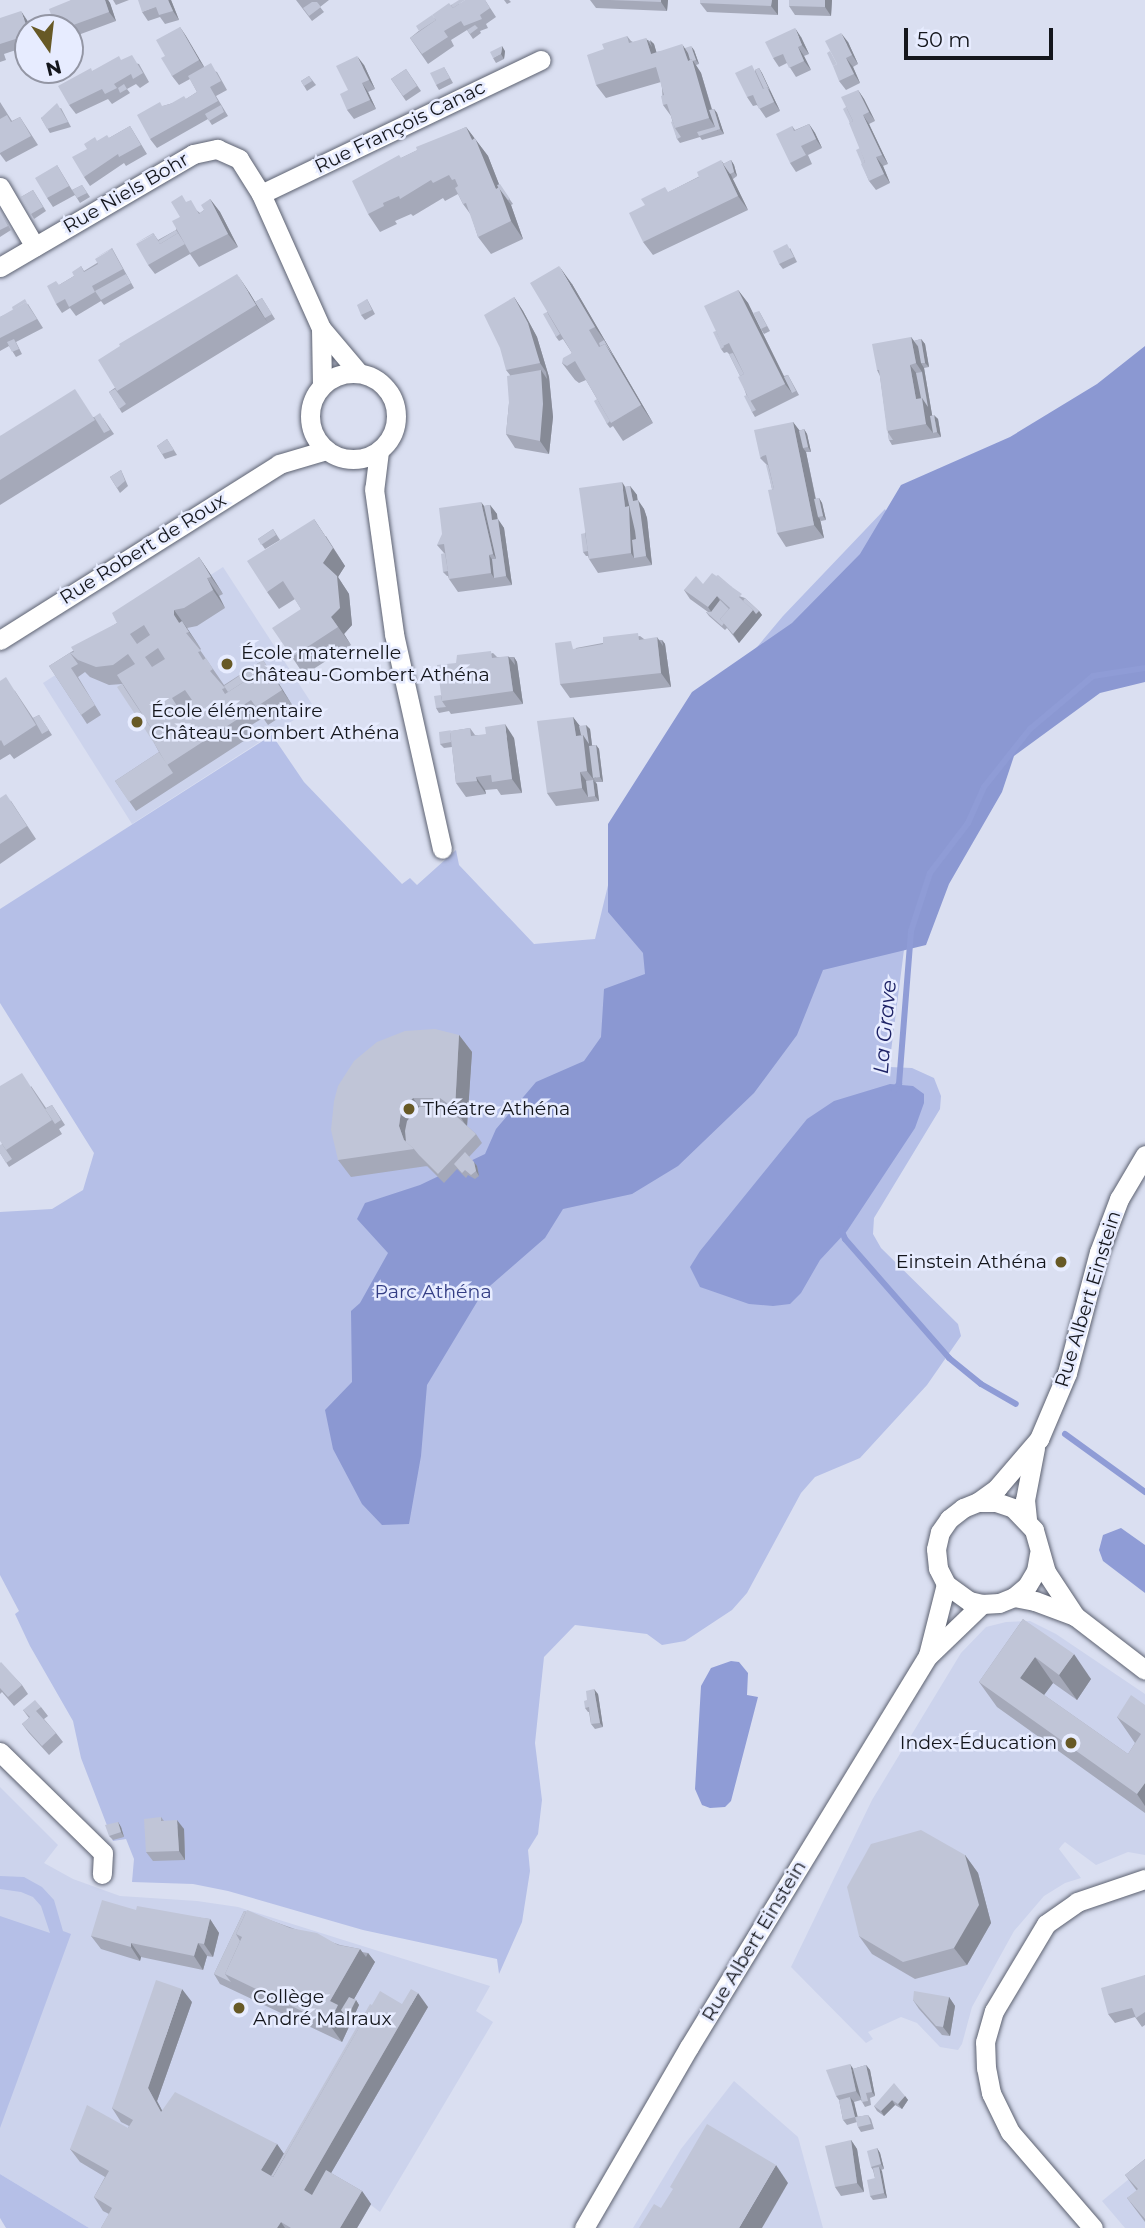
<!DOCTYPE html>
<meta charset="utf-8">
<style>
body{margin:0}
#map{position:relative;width:1145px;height:2228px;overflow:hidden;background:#dadff1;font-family:Montserrat,sans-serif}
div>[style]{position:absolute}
.built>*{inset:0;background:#ccd3ec}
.green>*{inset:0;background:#b5bfe7}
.forest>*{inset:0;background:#8b98d2}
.water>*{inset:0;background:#8f9cd6}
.stream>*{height:6px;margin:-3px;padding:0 3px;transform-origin:3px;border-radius:3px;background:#8f9cd6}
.roads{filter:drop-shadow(0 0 2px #5d6271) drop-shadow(0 0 2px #5d6271)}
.minor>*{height:19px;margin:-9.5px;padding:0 9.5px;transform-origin:9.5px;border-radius:9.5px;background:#fff}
.minor>.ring{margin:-9.5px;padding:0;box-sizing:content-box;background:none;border:19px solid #fff;border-radius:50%}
.wall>*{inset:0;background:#a5a9b9}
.shaded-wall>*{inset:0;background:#868a96}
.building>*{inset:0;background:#c0c5d7}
.dots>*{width:19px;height:19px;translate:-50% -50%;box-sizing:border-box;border:4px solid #e7ecff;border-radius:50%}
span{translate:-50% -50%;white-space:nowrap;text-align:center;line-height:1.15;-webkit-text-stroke:5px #e7ecff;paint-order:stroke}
.street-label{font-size:19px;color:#14161c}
.poi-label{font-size:19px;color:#14161c}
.left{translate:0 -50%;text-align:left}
.right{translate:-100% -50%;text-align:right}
.park-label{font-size:19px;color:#343e84}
.water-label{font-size:21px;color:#1e2366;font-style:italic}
.north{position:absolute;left:14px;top:14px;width:70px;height:70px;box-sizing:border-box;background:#e7ecff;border:2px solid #9396a4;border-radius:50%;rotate:166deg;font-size:19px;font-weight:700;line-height:28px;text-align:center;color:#14161c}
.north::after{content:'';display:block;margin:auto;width:24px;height:32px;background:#675926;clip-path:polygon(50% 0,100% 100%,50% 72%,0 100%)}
.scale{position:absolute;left:904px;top:28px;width:149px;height:32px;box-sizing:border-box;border:4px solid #14161c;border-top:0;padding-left:9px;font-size:21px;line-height:24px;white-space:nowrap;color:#14161c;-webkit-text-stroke:5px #e7ecff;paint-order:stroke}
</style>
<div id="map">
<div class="built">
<i style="clip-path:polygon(223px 567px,314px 707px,132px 824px,43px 683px)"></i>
<i style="clip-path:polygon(1030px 1621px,1056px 1634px,1145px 1694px,1145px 1855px,1128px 1852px,1096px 1865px,1065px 1842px,1062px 1845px,1059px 1849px,1081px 1878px,1065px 1883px,1044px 1896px,1014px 1931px,972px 2007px,962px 2044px,958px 2050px,940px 2047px,917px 2023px,901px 2017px,868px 2032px,873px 2039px,866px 2043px,791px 1967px,872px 1800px,961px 1653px,986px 1627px,1006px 1622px)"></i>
<i style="clip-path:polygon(0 1787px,58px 1845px,44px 1863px,73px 1879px,120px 1896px,197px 1901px,238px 1907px,490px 1986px,476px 2011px,493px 2022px,380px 2212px,371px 2205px,357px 2228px,89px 2228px,0 2174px)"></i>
<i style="clip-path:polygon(734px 2081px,798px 2137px,823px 2228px,633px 2228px,681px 2149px)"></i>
<i style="clip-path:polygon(1145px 2166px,1145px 2228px,1125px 2228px,1102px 2201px)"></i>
</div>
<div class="green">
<i style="clip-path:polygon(885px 509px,891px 520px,906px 934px,889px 1067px,912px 1068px,934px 1078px,941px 1096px,940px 1109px,874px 1218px,873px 1234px,881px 1248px,958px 1324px,961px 1336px,927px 1385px,860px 1458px,815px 1477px,801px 1493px,747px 1593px,732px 1610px,685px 1641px,662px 1645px,647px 1634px,575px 1625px,544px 1657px,535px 1743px,542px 1800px,538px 1834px,528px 1850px,530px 1871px,522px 1922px,499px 1974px,497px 1959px,363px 1930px,228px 1891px,193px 1884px,132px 1882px,134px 1859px,126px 1839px,113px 1841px,81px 1758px,73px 1721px,30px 1646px,15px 1614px,19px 1611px,0 1575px,0 1212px,52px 1209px,83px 1190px,94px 1153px,0 1003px,0 909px,272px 735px,304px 782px,402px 884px,410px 878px,417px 885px,456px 850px,459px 865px,534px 944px,595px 939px,625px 815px,658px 765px,783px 616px)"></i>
<i style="clip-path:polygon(0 1876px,24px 1877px,42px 1887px,54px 1900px,63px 1931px,71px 1934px,0 2128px,0 1916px,50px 1933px,41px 1906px,33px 1897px,21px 1892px,0 1889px)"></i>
<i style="clip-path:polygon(0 2174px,89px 2228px,6px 2228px,0 2218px)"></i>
</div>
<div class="forest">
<i style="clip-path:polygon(1145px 346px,1145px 682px,1100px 693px,1014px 756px,1002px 792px,949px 884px,926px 945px,823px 970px,797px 1035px,754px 1093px,678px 1166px,632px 1194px,563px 1209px,545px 1238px,483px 1292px,427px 1385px,421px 1456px,409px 1524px,382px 1525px,362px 1504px,333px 1449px,325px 1410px,352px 1382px,351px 1311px,360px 1303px,388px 1253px,357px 1219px,365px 1203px,420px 1185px,485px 1154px,496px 1129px,536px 1082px,584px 1061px,601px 1037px,604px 989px,645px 974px,643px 953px,608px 912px,608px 824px,692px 692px,792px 623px,860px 554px,901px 485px,1010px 437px,1097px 384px)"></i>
</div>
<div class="water">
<i style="clip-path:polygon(890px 1084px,913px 1086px,924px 1094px,924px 1103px,915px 1128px,847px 1231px,820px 1260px,801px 1293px,790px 1304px,773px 1306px,749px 1304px,700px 1287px,690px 1267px,700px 1251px,807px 1119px,834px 1101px)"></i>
<i style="clip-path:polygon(1121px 1528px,1145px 1545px,1145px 1593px,1103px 1561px,1099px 1550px,1103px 1535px)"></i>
<i style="clip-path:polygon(731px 1661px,739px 1662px,748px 1673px,747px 1695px,758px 1697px,731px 1801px,725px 1807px,710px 1808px,702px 1805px,695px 1789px,701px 1686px,711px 1668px)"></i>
</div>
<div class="stream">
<i style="left:894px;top:1090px;width:8px;rotate:-50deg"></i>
<i style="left:899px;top:1084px;width:153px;rotate:-85.5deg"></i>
<i style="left:911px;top:931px;width:61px;rotate:-71.9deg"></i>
<i style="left:930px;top:873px;width:63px;rotate:-52.8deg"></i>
<i style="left:968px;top:823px;width:39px;rotate:-66deg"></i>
<i style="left:984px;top:787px;width:74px;rotate:-51.6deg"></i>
<i style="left:1030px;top:729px;width:82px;rotate:-40.1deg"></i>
<i style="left:1093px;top:676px;width:53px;rotate:-8.7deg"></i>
<i style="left:841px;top:1229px;width:11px;rotate:68deg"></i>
<i style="left:845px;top:1239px;width:158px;rotate:48.8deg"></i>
<i style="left:949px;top:1358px;width:41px;rotate:39.1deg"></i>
<i style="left:981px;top:1384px;width:40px;rotate:29.7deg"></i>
<i style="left:1065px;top:1434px;width:99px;rotate:35.9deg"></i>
</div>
<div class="roads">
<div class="minor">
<i style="left:0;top:187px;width:69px;rotate:59.7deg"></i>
<i style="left:261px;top:194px;width:310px;rotate:-25.6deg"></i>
<i style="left:0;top:267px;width:224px;rotate:-30.3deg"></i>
<i style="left:193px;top:154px;width:25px;rotate:-12deg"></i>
<i style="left:217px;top:149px;width:24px;rotate:24deg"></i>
<i style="left:239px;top:159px;width:41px;rotate:57.8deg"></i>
<i style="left:261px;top:194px;width:147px;rotate:65.9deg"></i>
<i style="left:321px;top:328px;width:57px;rotate:49.9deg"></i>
<i style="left:321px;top:328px;width:57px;rotate:89deg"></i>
<i class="ring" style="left:310px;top:373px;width:67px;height:67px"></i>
<i style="left:379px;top:451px;width:38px;rotate:97deg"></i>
<i style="left:374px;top:489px;width:146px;rotate:82.1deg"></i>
<i style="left:394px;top:634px;width:220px;rotate:77.4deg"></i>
<i style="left:0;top:640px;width:330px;rotate:-32.2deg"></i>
<i style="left:279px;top:464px;width:49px;rotate:-16.6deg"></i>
<i style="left:978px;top:1502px;width:24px;rotate:-36deg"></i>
<i style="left:997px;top:1488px;width:65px;rotate:-49.4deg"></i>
<i style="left:1039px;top:1439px;width:72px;rotate:-67deg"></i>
<i style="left:1067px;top:1373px;width:125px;rotate:-75.2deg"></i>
<i style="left:1099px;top:1252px;width:57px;rotate:-69.3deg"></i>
<i style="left:1119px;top:1199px;width:51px;rotate:-59.4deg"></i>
<i style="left:1027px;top:1519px;width:19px;rotate:-96deg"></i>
<i style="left:1025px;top:1500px;width:53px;rotate:-79.1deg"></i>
<i style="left:1039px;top:1554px;width:17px;rotate:100deg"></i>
<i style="left:1036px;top:1571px;width:17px;rotate:121deg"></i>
<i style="left:1027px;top:1586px;width:17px;rotate:140deg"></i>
<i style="left:1014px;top:1597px;width:16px;rotate:158deg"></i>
<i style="left:999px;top:1603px;width:17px;rotate:177deg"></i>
<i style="left:982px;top:1604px;width:13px;rotate:-167deg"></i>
<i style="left:969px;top:1601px;width:29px;rotate:-144deg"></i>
<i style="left:946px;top:1584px;width:18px;rotate:-117deg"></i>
<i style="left:938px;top:1568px;width:19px;rotate:-96deg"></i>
<i style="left:936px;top:1549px;width:17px;rotate:-77deg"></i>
<i style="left:940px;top:1532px;width:16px;rotate:-55deg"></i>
<i style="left:949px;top:1519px;width:18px;rotate:-38deg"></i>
<i style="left:963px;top:1508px;width:16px;rotate:-22deg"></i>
<i style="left:978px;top:1502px;width:18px"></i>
<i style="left:996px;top:1502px;width:18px;rotate:19deg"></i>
<i style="left:1013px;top:1508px;width:30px;rotate:46deg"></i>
<i style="left:1034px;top:1530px;width:44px;rotate:74.1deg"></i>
<i style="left:1046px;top:1572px;width:53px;rotate:56.6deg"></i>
<i style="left:1014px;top:1597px;width:21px;rotate:11deg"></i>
<i style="left:1035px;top:1601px;width:43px;rotate:20.6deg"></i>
<i style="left:1075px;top:1616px;width:88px;rotate:37.6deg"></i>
<i style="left:928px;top:1655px;width:73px;rotate:-75.8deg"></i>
<i style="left:0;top:1752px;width:144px;rotate:44.4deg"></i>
<i style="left:103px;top:1853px;width:21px;rotate:93deg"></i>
<i style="left:584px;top:2228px;width:209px;rotate:-59.9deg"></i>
<i style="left:689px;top:2047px;width:458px;rotate:-58.6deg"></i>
<i style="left:928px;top:1656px;width:75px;rotate:-43.9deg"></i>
<i style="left:1093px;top:2228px;width:127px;rotate:-130.8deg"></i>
<i style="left:1010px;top:2132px;width:43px;rotate:-116deg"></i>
<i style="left:991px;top:2093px;width:25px;rotate:-101deg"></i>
<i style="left:986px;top:2068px;width:26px;rotate:-92deg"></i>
<i style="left:985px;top:2042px;width:32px;rotate:-74deg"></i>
<i style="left:994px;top:2011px;width:101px;rotate:-59.1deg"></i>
<i style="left:1046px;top:1924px;width:38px;rotate:-35deg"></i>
<i style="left:1077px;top:1902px;width:72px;rotate:-18.7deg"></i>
</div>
</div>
<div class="wall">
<i style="clip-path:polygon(71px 0,108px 0,110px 3px,116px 21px,70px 38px,70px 28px,56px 28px)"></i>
<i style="clip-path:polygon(113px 0,129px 0,116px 5px)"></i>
<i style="clip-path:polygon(171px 0,179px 20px,165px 24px,160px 17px,148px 21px,142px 12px)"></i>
<i style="clip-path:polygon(296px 0,329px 0,320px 7px,324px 12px,312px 21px)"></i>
<i style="clip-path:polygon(485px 0,496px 17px,486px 24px,488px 28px,480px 31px,481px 33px,473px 39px,467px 30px,451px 40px,454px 46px,428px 64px,410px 38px,451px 5px)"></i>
<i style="clip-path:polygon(504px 0,509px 0,511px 2px,507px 4px)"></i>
<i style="clip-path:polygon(590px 0,668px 0,667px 11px,596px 8px)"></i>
<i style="clip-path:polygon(778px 0,778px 15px,707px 12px,700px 3px)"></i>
<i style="clip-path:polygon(832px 0,831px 16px,795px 15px,789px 6px)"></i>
<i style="clip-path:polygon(0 18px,27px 20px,30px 28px,28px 28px,28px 46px,4px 54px,6px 60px,0 62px)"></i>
<i style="clip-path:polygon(180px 27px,204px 67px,217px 72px,227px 90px,216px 96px,228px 116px,212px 125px,208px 119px,157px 148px,150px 139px,163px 106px,186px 99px,197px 92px,190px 79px,179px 85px,172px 76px,165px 56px)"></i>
<i style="clip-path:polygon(627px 36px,631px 41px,633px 42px,648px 40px,654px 44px,656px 52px,685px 48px,694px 50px,699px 64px,696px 65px,701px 73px,712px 109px,714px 109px,717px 113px,724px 134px,702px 140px,700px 137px,680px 143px,677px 139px,671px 116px,663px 105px,662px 88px,661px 82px,606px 98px,596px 85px)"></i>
<i style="clip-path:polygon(801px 37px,809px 54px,804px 56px,811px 70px,796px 77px,787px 63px,779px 67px,773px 58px)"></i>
<i style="clip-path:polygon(848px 42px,858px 64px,853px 67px,860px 83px,846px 90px,839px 81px)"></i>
<i style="clip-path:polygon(505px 51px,504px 59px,496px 63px,493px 58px)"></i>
<i style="clip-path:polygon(122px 60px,139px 64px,149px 82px,140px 88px,136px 84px,127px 89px,130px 93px,112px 104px,108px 99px,76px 114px,69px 105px,93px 71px)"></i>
<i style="clip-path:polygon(364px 65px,375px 89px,368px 92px,376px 109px,354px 119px,347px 110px,348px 90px)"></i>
<i style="clip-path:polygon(444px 67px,453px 83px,439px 90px,436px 85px)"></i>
<i style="clip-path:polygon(759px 68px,780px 111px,766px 118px,757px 105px,753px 106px,747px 97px,755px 70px)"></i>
<i style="clip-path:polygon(406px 69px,421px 91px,406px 101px,391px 79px)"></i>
<i style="clip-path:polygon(309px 76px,316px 85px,307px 91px,301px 81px)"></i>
<i style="clip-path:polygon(858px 90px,864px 99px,875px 121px,869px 124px,888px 164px,883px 166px,890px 183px,876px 190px,869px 181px,862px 164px,860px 148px,850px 123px,846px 107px)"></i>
<i style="clip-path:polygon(0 102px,12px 121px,20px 117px,38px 145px,6px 162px,0 154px)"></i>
<i style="clip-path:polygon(61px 108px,71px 127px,50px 133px,41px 118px)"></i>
<i style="clip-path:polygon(809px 124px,815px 133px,822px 148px,808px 155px,812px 164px,796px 172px,790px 163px,792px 126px,795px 130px)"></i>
<i style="clip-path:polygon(130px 126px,147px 154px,126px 166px,124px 163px,90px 186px,84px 177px,97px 141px,109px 138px)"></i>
<i style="clip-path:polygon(466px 127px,488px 156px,499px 184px,513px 204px,511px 205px,523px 239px,491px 254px,478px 237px,471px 215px,463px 204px,458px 194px,445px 201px,443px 198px,413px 216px,411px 214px,395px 221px,397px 224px,380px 232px,368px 214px,401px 158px)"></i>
<i style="clip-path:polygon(731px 160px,734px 165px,737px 176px,733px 179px,732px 178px,748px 210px,653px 255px,643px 242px,669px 192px)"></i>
<i style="clip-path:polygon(57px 165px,72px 190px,82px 185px,90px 197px,80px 203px,75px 195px,53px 207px,47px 198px)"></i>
<i style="clip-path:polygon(33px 190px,46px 211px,34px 219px,21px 197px)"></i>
<i style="clip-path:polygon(210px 199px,220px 212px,238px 247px,199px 267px,190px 254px,155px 274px,148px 265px,153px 233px,158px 240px,176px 230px,180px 217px,186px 202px,200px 213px,204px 210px)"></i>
<i style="clip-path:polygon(0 211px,11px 230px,0 237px)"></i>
<i style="clip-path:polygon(112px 248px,134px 288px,104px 305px,101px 301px,76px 316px,70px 308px,62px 313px,56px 304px,59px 285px,74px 276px,81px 266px,84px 271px,97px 263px)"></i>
<i style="clip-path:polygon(790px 248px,797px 262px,783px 269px,779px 264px)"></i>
<i style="clip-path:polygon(572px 284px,653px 423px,623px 441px,613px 426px,610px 428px,607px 424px,597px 399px,586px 380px,579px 383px,575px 380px,562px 363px,572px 353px,563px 339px,559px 341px,556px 337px,547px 312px)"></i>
<i style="clip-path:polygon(738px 290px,748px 303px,784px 376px,788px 375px,799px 395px,755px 417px,752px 412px,740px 376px,729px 354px,727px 352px,724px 353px,721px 349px,716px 331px)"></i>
<i style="clip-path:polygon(249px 292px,255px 302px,262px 298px,275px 319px,122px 413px,109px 392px)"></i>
<i style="clip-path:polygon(514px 297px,523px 311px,537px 337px,549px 377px,553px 417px,549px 454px,515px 448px,506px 434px,509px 403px,510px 375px,506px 370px)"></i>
<i style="clip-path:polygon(367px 299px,375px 314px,365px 320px,361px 315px)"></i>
<i style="clip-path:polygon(28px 304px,43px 328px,16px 342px,22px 354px,16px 357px,9px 346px,0 351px,0 317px)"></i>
<i style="clip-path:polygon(759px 311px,770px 331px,764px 334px,761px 329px)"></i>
<i style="clip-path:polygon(911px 337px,914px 341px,921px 339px,925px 344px,929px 367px,924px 368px,932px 415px,938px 419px,941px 437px,892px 445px,889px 440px,880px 376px,877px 370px)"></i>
<i style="clip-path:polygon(94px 417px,103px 418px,114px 434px,0 505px,0 436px)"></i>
<i style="clip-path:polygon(793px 422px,799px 431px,804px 429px,807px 434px,811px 452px,806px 452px,816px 499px,819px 498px,822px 503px,826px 520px,821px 521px,820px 519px,824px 538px,786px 547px,777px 533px,772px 489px,767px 465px,760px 458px)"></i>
<i style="clip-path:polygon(167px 439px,177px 455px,165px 459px,157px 446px)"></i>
<i style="clip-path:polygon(121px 470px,128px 486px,120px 493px,110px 477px)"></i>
<i style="clip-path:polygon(630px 486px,637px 495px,637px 500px,644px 509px,647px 518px,652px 565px,598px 573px,589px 559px,588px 556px,586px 556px,583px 552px,585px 533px,625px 487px)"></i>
<i style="clip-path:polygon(490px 505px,497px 514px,497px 519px,504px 528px,512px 585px,458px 592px,449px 579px,448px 576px,447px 576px,443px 572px,444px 553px,437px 545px,484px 506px)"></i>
<i style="clip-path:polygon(273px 529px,280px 540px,265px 549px,258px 539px)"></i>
<i style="clip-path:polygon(326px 536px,345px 566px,338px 577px,349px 594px,352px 625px,344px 634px,351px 645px,304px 675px,292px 657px,301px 609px,295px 599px,279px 609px,267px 592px)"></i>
<i style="clip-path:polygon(199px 557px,223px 594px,219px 596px,225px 608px,197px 626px,187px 628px,201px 649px,200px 650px,224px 685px,263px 660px,294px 708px,268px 725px,263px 718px,248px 727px,253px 735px,136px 811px,115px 781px,159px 752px,122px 684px,109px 685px,90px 677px,85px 672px,78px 677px,101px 715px,87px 724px,49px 666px,117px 623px)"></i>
<i style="clip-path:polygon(703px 584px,745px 598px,759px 611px,762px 615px,739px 643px,727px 628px,725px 630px,709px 616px,706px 612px,708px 612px,690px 599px,684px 590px)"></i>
<i style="clip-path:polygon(640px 636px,644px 639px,662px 640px,665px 644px,671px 687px,570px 698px,560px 684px,576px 648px)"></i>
<i style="clip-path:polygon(493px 653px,497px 657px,514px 657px,517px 662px,523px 704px,451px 714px,449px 711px,439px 713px,436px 708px,456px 663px)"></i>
<i style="clip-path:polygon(0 681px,15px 691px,33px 718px,39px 715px,52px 735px,14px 759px,10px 754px,0 760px)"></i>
<i style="clip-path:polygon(573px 717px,579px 726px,590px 729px,592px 745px,596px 745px,599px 749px,603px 782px,596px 782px,599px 801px,556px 806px,547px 793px)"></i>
<i style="clip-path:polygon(470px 728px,475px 735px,514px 738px,522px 793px,501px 795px,497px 789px,485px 790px,486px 794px,466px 797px,456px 783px,452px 747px,444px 748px,440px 744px,452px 731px)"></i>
<i style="clip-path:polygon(0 798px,11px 801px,36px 839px,0 864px)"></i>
<i style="clip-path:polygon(459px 1035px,472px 1052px,467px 1126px,476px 1134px,482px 1143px,469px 1157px,477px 1166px,479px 1176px,475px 1179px,468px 1175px,466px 1178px,457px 1169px,444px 1183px,425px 1164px,427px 1166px,351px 1177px,338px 1160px)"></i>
<i style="clip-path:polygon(31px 1086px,46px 1108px,52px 1105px,65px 1125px,59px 1129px,62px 1134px,9px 1167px,0 1153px,2px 1144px)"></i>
<i style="clip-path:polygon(1023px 1619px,1091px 1679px,1077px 1700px,1053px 1683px,1044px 1695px,1128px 1754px,1135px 1743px,1117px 1717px,1145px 1705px,1145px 1813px,997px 1707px,979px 1682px)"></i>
<i style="clip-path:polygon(0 1663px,22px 1685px,28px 1694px,14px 1706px,2px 1692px,0 1694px)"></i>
<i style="clip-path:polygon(598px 1694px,603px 1727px,595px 1729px,591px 1724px,589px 1712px,588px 1712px,585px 1708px,587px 1700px)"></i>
<i style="clip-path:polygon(41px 1707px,48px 1716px,44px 1719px,56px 1733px,63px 1742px,49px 1755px,29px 1733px,22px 1724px,29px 1718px,23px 1710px)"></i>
<i style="clip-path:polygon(161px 1817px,164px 1821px,184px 1829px,185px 1860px,153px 1861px,146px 1852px)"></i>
<i style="clip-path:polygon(118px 1822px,121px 1827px,124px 1837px,113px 1840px,109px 1836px)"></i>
<i style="clip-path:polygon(965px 1855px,978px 1873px,991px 1923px,967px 1965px,915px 1979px,872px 1954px,859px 1936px)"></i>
<i style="clip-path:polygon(136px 1910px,210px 1919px,219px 1933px,213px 1957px,207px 1956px,203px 1970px,141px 1957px,140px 1961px,101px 1949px,91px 1936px)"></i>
<i style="clip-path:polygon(244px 1911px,340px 1945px,360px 1949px,362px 1952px,368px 1953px,375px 1962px,354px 1999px,356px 2000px,359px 2005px,342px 2042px,220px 1984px,214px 1974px)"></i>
<i style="clip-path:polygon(1145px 1975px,1145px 2025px,1142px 2027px,1135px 2017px,1115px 2023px,1108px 2014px)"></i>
<i style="clip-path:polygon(949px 1997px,955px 2006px,950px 2036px,942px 2035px,919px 2009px,913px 2000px)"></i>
<i style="clip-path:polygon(192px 2002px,157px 2101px,162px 2110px,277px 2144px,284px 2154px,372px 2005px,402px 2004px,428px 2007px,331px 2173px,362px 2191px,371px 2204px,357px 2228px,101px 2228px,109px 2214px,103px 2211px,94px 2197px,105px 2177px,80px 2162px,70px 2149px,128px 2128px,129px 2126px,121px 2122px,112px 2108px)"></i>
<i style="clip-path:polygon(866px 2065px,870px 2070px,875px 2096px,870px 2098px,871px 2105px,865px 2107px,861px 2100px,854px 2102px,857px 2117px,868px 2115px,871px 2119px,874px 2129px,861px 2132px,858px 2127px,857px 2122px,847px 2125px,843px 2120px,839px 2100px,836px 2096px,853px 2069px)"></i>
<i style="clip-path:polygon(905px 2096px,908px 2100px,902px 2109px,895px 2105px,884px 2116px,877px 2111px,874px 2106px)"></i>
<i style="clip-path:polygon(851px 2140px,857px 2149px,864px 2192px,841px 2196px,835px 2187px)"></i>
<i style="clip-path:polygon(877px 2148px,880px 2153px,884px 2169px,881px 2170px,887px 2198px,873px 2200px,870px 2196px,875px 2178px,873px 2170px,871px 2167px)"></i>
<i style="clip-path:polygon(1145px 2159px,1145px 2222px,1127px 2198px,1137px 2191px,1125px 2175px)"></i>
</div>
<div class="shaded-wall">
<i style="clip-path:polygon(105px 0,108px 0,110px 3px,116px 21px,109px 12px)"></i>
<i style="clip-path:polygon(168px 0,171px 0,179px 20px,173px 11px)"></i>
<i style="clip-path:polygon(661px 0,668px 0,667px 11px,661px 2px)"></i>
<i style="clip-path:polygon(772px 0,778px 0,778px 15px,771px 6px)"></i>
<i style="clip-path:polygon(825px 0,832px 0,831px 16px,825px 7px)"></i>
<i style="clip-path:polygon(21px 11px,27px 20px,30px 28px,28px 28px,28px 30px)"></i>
<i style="clip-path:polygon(180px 27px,186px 36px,206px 70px,199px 60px)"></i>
<i style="clip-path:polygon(795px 28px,801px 37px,809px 54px,802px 45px)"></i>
<i style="clip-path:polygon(841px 33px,848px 42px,858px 64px,852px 55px)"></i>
<i style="clip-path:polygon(646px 38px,652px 47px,650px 40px,654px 44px,661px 67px,651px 54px)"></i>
<i style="clip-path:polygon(682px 44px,701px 73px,718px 131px,709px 118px)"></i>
<i style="clip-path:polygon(502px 46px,505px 51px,504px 59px,501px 54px)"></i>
<i style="clip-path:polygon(691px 46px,694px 50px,699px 64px,696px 60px)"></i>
<i style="clip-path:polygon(798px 47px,804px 56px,811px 70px,804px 61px)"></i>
<i style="clip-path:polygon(357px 56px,364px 65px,375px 89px,369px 80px)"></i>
<i style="clip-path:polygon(846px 58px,853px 67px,860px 83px,854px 74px)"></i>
<i style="clip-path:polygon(759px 68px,762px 73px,780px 111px,774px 102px)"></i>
<i style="clip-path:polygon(362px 83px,368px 92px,376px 109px,370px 100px)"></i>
<i style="clip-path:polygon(858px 90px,864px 99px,875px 121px,869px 112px)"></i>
<i style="clip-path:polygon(714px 109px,717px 113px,724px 134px,720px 129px)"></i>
<i style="clip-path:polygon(863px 115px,869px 124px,888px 164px,882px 155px)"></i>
<i style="clip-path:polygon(809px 124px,815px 133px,822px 148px,816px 139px)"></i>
<i style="clip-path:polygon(466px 127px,488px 156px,502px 192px,511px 205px,523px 239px,511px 221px)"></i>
<i style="clip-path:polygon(876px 157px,883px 166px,890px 183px,884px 174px)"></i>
<i style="clip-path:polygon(721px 160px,730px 173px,748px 210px,738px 196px)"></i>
<i style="clip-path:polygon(731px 160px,734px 165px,737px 176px,734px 172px)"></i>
<i style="clip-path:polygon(210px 199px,220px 212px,238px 247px,228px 234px)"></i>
<i style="clip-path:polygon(559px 266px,572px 284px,653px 423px,641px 405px,605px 344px,604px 340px,595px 327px)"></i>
<i style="clip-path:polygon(237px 274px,249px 292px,268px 323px,256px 305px)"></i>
<i style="clip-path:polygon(738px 290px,748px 303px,792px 393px,785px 384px)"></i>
<i style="clip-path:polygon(514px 297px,523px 311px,537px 337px,549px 377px,553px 417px,549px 454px,540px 441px,541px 370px,547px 379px,546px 372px,540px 363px)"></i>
<i style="clip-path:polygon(911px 337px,921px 351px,921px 363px,924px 368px,935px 432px,933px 433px,926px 424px,916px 399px,910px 365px,920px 378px,922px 372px,916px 363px)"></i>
<i style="clip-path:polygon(921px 339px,925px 344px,929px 367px,925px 363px)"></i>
<i style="clip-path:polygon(934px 415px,938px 419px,941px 437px,937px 432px)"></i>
<i style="clip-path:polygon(793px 422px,803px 435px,803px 448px,806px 452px,819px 516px,818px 517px,820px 519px,824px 538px,814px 525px)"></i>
<i style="clip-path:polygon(804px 429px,807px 434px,811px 452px,808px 447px)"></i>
<i style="clip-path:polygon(622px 482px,631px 496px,638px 520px,634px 558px,631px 553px)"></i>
<i style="clip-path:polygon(630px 486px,637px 495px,639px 510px,633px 501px)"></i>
<i style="clip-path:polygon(819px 498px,822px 503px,826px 520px,823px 516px)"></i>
<i style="clip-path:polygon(638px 500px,644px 509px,647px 518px,652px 565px,646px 556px)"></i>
<i style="clip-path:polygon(481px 502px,491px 515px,502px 568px,493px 554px)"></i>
<i style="clip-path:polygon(490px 505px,497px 514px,499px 529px,492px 520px)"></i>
<i style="clip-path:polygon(314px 519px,345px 566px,338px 577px,349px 594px,352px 625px,344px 634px,351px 645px,331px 617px,323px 563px)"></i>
<i style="clip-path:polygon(498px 519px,504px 528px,512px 585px,506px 576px)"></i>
<i style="clip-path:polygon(489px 555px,498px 568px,494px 578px,491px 573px)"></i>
<i style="clip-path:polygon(199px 557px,211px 575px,223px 594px,211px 577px)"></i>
<i style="clip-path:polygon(207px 578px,219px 596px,225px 608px,213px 590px)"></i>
<i style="clip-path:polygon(717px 596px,723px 605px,714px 616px,708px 607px)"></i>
<i style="clip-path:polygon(174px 610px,187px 628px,201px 649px,187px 629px,186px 633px,174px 615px)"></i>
<i style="clip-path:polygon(753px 610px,759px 611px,762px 615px,739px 643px,733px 634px)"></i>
<i style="clip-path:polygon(657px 637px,663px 646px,662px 640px,665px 644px,671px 687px,661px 673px)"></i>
<i style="clip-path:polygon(508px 656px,515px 665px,514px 657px,517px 662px,523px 704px,513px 691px)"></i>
<i style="clip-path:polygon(270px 669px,294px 708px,282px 690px)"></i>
<i style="clip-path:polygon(573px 717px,583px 730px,586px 725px,590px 729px,596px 778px,593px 778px,597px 784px,587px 771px,576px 736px)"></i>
<i style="clip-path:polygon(505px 724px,514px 738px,522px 793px,512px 779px)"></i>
<i style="clip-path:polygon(596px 745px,599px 749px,603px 782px,600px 777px)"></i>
<i style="clip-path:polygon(580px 772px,590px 786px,588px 797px,582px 788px)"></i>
<i style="clip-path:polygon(476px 777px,485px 790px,486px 794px,477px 781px)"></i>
<i style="clip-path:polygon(593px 780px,597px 784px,599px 801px,595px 796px)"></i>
<i style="clip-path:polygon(459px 1035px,472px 1052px,467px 1127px,455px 1109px)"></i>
<i style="clip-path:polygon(413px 1098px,426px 1116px,411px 1143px,404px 1140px,399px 1126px,401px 1112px)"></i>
<i style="clip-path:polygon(474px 1162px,477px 1166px,479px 1176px,476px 1171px)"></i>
<i style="clip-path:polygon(1074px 1654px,1091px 1679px,1077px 1700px,1059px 1675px)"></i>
<i style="clip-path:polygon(1035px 1657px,1053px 1683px,1038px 1703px,1020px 1678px)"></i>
<i style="clip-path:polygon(594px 1689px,598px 1694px,603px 1727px,600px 1723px)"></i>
<i style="clip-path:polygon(1145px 1783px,1145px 1806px,1137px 1794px)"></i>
<i style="clip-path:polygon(177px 1820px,184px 1829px,185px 1860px,179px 1851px)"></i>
<i style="clip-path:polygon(118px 1822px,121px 1827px,124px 1837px,121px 1832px)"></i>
<i style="clip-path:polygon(965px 1855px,978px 1873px,991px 1923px,967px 1965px,954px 1948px)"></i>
<i style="clip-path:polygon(210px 1919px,219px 1933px,213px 1957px,204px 1944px)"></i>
<i style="clip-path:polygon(131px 1943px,141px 1957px,140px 1961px,131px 1947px)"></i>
<i style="clip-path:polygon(198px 1943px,207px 1956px,203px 1970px,194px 1956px)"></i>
<i style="clip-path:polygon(360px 1949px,366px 1957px,368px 1953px,375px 1962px,345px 2015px,356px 2000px,359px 2005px,342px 2042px,329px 2024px,330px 2001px)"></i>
<i style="clip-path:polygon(182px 1989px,192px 2002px,157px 2101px,170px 2126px,161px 2112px,148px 2088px)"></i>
<i style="clip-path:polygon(418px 1993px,428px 2007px,313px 2204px,304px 2190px)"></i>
<i style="clip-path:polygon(949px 1997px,955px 2006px,950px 2036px,943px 2027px)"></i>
<i style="clip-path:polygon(850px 2064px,856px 2073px,862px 2100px,856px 2091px)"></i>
<i style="clip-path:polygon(866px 2065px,870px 2070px,875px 2096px,872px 2092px)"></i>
<i style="clip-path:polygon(905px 2096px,908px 2100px,902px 2109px,898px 2104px)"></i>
<i style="clip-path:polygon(850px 2097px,854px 2102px,859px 2122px,855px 2117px)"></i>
<i style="clip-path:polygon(892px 2100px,895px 2105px,884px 2116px,881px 2111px)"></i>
<i style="clip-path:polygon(851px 2140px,857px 2149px,864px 2192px,857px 2183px)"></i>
<i style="clip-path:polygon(277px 2144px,286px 2157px,273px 2180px,261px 2170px)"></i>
<i style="clip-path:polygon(877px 2148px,880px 2153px,884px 2169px,881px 2164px)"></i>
<i style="clip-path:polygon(776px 2165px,788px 2183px,762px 2228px,739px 2228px)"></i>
<i style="clip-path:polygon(879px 2167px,882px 2171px,887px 2198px,884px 2193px)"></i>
<i style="clip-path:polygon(362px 2191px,371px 2204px,357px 2228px,340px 2228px)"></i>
<i style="clip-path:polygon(281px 2222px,285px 2228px,277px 2228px)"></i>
</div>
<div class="building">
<i style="clip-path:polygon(71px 0,105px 0,109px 12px,65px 28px,56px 28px,49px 9px)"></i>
<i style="clip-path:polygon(138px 0,168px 0,173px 11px,159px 15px,156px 7px,142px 12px)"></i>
<i style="clip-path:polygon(459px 0,465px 0,453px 8px,451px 5px)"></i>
<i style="clip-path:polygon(465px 0,485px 0,490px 8px,480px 15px,482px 19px,464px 26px,461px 21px,444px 31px,448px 37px,422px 54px,410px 38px,436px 20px,432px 15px,449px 3px,453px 8px)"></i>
<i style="clip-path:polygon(610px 0,661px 0,661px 2px)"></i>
<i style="clip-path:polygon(700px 0,772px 0,771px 6px,700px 3px)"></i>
<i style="clip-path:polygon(789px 0,825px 0,825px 7px,789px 6px)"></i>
<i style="clip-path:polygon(312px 2px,317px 2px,321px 7px,309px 16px,303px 8px)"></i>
<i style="clip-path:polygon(21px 11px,28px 30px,28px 35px,0 44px,0 18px)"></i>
<i style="clip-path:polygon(432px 15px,436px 20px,419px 31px,416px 26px)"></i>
<i style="clip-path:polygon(47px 23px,49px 28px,39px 28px,38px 26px)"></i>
<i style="clip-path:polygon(475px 25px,478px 28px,470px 34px,467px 30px)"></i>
<i style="clip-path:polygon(180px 27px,199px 60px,172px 76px,161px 58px,165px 56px,156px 40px)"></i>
<i style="clip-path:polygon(795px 28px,802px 45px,798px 47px,804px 61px,789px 68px,783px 54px,773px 58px,765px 42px)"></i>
<i style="clip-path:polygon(841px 33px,852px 55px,846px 58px,854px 74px,839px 81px,833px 66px,837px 64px,825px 41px)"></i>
<i style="clip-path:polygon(627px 36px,629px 43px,646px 38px,651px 54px,682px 44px,688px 61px,692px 59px,709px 118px,675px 128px,667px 104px,663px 105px,661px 96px,664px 95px,656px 67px,596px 85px,587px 55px,604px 49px,602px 44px)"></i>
<i style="clip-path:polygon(502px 46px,501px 54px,493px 58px,490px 52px)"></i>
<i style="clip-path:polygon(691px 46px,696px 60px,692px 61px,692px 59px,690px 60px,688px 53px,685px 48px)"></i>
<i style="clip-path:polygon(830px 51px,837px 64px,833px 66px,827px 53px)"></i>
<i style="clip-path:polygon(132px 55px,143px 73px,133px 79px,131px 74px,114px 84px,117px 88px,105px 94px,102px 89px,69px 105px,58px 86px,91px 68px,92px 71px,119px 56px,121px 60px)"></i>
<i style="clip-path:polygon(357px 56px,369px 80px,362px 83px,370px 100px,347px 110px,340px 94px,348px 90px,336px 66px)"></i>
<i style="clip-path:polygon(211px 63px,221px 81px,210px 87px,218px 101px,150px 139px,137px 115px,160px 102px,162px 106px,170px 104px,184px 96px,186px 99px,197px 92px,188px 76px)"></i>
<i style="clip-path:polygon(752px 65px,763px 89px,767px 87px,774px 102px,759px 109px,753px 95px,747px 97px,735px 73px)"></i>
<i style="clip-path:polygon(444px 67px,450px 78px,436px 85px,430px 73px)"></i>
<i style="clip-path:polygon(759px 68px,770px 91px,767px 87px,764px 89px,755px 70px)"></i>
<i style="clip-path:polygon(406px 69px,417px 86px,403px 96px,391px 79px)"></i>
<i style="clip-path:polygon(309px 76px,312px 81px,304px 86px,301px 81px)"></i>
<i style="clip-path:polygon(124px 84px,127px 89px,120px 93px,118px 88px)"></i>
<i style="clip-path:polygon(858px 90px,869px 112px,863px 115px,882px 155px,876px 157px,884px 174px,869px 181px,861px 164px,865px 162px,849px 123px,853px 121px,841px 97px)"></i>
<i style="clip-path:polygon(57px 103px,68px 122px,47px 129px,41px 118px)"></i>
<i style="clip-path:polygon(221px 105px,224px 112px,209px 121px,205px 114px)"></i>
<i style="clip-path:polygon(846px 107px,853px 121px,850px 123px,843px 109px)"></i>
<i style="clip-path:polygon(714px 109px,720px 129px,699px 136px,697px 132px,715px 127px,709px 110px)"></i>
<i style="clip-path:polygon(7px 115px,11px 122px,20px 117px,31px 136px,0 153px,0 119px)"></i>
<i style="clip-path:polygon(673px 121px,675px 128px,681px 137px,677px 139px,671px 122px)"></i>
<i style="clip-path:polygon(809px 124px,816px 139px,801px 146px,806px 155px,790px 163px,776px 134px,792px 126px,794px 131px)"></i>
<i style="clip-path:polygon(130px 126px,141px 145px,119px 157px,118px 154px,84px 177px,72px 157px,87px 149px,84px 144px,95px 137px,97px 141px,107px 135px,109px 138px)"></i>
<i style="clip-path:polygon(466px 127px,472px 140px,475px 138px,496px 189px,499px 187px,511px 221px,478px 237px,466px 203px,463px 204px,455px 188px,458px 186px,455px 179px,452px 180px,449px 175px,433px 183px,431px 180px,400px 199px,399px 196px,383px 203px,384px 206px,368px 214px,352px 181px,399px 155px,401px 158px,417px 150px,416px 147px)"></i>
<i style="clip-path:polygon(860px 148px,865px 162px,862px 164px,856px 150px)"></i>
<i style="clip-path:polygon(721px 160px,738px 196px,643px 242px,629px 213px,645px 205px,641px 199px,665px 187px,668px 192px,699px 177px,697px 172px)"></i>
<i style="clip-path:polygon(731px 160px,734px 172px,730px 174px,723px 164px)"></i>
<i style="clip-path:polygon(57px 165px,69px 186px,47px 198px,35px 178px)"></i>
<i style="clip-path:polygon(500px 184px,510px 199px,508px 200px,498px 187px,497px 185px)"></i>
<i style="clip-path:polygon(82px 185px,87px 193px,77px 198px,72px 190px)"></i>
<i style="clip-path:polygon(33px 190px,43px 207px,31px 214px,21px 197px)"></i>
<i style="clip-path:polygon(182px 195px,186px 202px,191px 200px,199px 214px,204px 210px,201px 205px,210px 199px,228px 234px,190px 253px,172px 221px,180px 217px,171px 202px)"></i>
<i style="clip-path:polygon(0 211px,8px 226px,0 230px)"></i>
<i style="clip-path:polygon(176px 230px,178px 233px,160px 244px,158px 241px)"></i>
<i style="clip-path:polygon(153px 233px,157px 239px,154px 234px,136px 243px)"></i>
<i style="clip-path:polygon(178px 233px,185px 244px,148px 265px,136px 244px,154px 234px,160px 244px)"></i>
<i style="clip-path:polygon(787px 244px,794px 257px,779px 264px,773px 251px)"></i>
<i style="clip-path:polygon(112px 248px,115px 254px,112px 249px,95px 258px)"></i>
<i style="clip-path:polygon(112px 249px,123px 269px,92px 286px,95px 292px,69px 307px,65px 299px,56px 304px,47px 286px,56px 281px,59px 285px,74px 276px,72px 272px,81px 266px,84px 272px,98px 264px,95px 259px)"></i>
<i style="clip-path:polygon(559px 266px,595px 327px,589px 330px,599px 347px,605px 344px,641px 405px,611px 423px,575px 361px,567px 366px,562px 363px,563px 358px,572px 353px,530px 283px)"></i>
<i style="clip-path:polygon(126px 274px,131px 283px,101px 300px,95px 291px)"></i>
<i style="clip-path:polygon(237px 274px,256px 305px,117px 391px,98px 360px,120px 346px,119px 344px)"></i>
<i style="clip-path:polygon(738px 290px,785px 384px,750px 401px,738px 377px,744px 374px,729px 343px,723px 346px,704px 306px)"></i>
<i style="clip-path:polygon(514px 297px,528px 323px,540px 363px,506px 370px,500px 348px,484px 315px)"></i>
<i style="clip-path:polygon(262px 298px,272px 314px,265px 318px,255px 302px)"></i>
<i style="clip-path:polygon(25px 299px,29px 307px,26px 302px,13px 310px,12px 307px)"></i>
<i style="clip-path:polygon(367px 299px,372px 310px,361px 315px,357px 305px)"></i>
<i style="clip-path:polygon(26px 302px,37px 319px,0 338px,0 317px)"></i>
<i style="clip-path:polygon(759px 311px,767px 326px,761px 329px,753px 313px)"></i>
<i style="clip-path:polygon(547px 312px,560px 334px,556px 337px,543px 314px)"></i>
<i style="clip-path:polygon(716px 331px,724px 347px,721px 349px,713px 332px)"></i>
<i style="clip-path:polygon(911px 337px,916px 363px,910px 365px,916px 399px,922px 398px,926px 424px,887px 431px,879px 370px,877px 370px,872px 344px)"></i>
<i style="clip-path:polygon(14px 339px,19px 349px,12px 352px,7px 342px)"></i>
<i style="clip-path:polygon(921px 339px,925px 363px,921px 363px,918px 346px,914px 341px)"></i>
<i style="clip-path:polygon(604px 340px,614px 357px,605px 344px,600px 346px,599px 343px)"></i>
<i style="clip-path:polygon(733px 353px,744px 374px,740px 376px,729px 354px)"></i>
<i style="clip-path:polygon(541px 370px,543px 404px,540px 441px,506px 434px,509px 403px,507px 376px)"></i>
<i style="clip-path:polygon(922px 372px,928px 407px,922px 398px,921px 398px,916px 373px)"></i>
<i style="clip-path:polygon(788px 375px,796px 391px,792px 393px,784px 377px)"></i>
<i style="clip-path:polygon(75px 389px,95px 420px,0 480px,0 436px)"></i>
<i style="clip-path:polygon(115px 389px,126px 404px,119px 409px,109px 392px)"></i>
<i style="clip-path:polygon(747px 395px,756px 410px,752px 412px,744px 396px)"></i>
<i style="clip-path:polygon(597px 399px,610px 421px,607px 424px,594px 401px)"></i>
<i style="clip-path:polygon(100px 413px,110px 430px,104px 433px,94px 417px)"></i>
<i style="clip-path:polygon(934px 415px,937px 432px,933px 433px,930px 416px)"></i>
<i style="clip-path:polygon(793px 422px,814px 525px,777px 533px,768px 490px,774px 489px,766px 455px,760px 457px,754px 430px)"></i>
<i style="clip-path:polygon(886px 423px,887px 431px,893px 440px,889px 440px)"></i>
<i style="clip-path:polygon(804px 429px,808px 447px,803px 448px,799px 431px)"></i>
<i style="clip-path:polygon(167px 439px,174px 450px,162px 454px,157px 446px)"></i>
<i style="clip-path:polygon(766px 465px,768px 465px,774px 489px,772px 489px)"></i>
<i style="clip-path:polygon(121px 470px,125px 481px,117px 488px,110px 477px)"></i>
<i style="clip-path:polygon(622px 482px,625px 507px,629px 506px,631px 553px,589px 559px,579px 488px)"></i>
<i style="clip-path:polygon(630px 486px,633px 501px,638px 500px,640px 509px,646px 556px,634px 558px,632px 540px,636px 539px,635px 531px,625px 487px)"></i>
<i style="clip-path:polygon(819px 498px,823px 516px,818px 517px,814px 499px)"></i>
<i style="clip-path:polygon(481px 502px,493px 554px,489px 555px,491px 573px,449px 579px,444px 544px,437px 545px,442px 534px,439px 508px)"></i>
<i style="clip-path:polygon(490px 505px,492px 520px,498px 519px,506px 576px,494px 578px,492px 559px,496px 559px,484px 506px)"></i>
<i style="clip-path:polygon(314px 519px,333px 548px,323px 563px,337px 576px,340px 608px,331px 617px,338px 627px,292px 657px,272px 628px,301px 609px,283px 581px,267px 592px,247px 561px)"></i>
<i style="clip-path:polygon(273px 529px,276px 535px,261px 545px,258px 539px)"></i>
<i style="clip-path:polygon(585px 533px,588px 551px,583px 552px,581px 534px)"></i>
<i style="clip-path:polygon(445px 553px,448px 571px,443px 572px,441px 554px)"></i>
<i style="clip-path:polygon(evenodd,199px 557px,211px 577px,207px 578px,213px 590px,184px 608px,174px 610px,174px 615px,179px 623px,182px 621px,189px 632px,186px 633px,201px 651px,198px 652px,203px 660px,206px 658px,213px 669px,210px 671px,225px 688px,222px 689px,225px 694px,267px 667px,282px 690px,256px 707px,251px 700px,236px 710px,241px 717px,167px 765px,154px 743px,159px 740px,117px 675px,135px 664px,128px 654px,113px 665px,96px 667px,78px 660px,70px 653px,74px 652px,71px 647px,117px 623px,112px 613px,199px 557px,144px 625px,150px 635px,137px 644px,130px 634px,144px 625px,199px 557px,158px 648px,165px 659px,152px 667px,145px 657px,158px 648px,199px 557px,185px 690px,192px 700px,179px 709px,172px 698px,185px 690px)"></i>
<i style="clip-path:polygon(712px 573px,742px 594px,739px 597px,753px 610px,733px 634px,720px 619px,730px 608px,717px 596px,708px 607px,684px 590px,696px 576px,703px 584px)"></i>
<i style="clip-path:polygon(718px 575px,732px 587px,731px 587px,716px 576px)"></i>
<i style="clip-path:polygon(745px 598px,759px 611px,756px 614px,753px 610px,743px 601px)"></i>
<i style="clip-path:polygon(720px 600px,729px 609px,720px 619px,724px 623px,722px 626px,706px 612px,711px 612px)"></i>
<i style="clip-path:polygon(638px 633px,639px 640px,657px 637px,661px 673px,560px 684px,555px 643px,571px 641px,573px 649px,586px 647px,603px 644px,603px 637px)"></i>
<i style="clip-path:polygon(73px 651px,70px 653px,78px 664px,71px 668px,95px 705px,81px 715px,49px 666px)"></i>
<i style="clip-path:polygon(491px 651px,492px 658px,508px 656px,513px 691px,442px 701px,437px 665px,456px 663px,457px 655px)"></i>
<i style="clip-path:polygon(263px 660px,273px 676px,267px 667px,228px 692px,224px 686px)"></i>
<i style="clip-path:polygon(6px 677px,36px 725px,4px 746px,1px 740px,0 741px,0 681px)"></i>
<i style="clip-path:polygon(122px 684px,159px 740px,154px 743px,117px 687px)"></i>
<i style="clip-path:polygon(441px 695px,442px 701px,446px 707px,436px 708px,434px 696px)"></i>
<i style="clip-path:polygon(39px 715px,49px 730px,42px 734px,33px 718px)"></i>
<i style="clip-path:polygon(573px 717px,576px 736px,583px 735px,587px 771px,580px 772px,582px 788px,547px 793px,537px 721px)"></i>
<i style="clip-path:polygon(505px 724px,512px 779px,492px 782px,491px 775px,476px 777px,477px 781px,456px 783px,450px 731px,470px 728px,471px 736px,486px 734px,485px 727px)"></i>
<i style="clip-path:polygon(586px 725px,589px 744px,583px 735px,581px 735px,579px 726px)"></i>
<i style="clip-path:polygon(452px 730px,450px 731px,451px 742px,440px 744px,439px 732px)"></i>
<i style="clip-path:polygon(596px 745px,600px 777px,593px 778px,589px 746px)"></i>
<i style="clip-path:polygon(159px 752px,173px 773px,129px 802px,115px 781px)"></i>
<i style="clip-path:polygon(593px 780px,595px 796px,588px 797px,586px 781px)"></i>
<i style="clip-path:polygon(6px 794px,27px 826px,0 844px,0 798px)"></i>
<i style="clip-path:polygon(435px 1029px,459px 1035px,455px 1109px,440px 1098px,413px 1098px,401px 1112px,399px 1126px,404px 1140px,414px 1149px,338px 1160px,331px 1130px,334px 1101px,338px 1086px,354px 1061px,377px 1042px,405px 1031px)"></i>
<i style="clip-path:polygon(22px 1073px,52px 1120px,6px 1150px,0 1141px,0 1086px)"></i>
<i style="clip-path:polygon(52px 1105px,61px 1120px,55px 1124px,45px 1109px)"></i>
<i style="clip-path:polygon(419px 1107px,446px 1107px,476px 1134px,438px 1174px,419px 1155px,414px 1149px,406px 1142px,405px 1131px,407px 1121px)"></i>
<i style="clip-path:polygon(2px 1144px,12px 1159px,6px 1163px,0 1153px,0 1145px)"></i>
<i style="clip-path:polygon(465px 1152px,474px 1162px,476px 1171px,471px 1175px,465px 1170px,462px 1173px,454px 1164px)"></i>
<i style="clip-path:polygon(1023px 1619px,1074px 1654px,1059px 1675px,1035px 1657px,1020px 1678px,1128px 1754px,1141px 1734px,1117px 1717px,1131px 1695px,1145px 1705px,1145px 1783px,1137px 1794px,979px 1682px)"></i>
<i style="clip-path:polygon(1px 1662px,22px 1685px,8px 1697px,0 1688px,0 1663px)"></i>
<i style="clip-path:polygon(594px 1689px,600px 1723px,591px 1724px,589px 1707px,585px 1708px,584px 1701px,587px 1700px,586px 1691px)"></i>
<i style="clip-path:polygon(35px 1700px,41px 1707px,36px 1711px,56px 1733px,42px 1746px,22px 1724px,30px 1717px,23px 1710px)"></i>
<i style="clip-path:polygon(161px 1817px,161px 1821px,177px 1820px,179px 1851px,146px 1852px,144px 1819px)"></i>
<i style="clip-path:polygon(118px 1822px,121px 1832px,109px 1836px,105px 1825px)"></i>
<i style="clip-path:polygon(921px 1830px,965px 1855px,979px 1905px,954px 1948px,903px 1962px,859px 1936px,847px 1887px,871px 1844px)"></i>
<i style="clip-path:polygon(102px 1900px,136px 1910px,137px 1906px,210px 1919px,204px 1944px,198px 1943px,194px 1956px,131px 1943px,131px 1947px,91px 1936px)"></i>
<i style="clip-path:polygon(247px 1910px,290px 1928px,317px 1933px,338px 1945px,360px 1949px,330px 2001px,338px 2005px,329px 2024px,225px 1974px,242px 1937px,236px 1934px)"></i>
<i style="clip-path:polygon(244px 1911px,246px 1912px,236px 1934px,240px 1941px,225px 1974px,231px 1982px,214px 1974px)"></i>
<i style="clip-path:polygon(1145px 1975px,1145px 2012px,1136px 2018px,1132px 2008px,1108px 2014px,1101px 1988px)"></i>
<i style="clip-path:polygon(156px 1980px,182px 1989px,148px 2088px,161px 2112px,175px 2092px,277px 2144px,261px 2170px,273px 2177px,380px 1991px,402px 2004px,411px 1989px,418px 1993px,304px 2190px,312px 2195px,326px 2170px,362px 2191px,340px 2228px,291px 2228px,281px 2222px,277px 2228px,101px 2228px,112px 2208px,94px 2197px,109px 2171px,70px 2149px,87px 2105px,128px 2128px,133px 2120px,112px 2108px)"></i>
<i style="clip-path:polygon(914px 1991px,949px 1997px,943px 2027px,936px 2026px,913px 2000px)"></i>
<i style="clip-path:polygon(349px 1997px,356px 2000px,347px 2018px,341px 2010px)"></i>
<i style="clip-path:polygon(370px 2004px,372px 2005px,273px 2177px,271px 2176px)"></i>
<i style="clip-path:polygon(850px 2064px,856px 2091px,836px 2096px,826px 2070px)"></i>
<i style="clip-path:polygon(866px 2065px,872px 2092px,866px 2093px,868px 2101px,862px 2102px,853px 2069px)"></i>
<i style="clip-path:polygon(894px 2083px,905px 2096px,898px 2104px,892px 2100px,881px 2111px,874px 2106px)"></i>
<i style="clip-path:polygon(850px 2097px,855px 2117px,868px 2115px,871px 2124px,858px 2127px,855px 2117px,843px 2120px,839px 2100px)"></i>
<i style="clip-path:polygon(707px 2124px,776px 2165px,739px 2228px,639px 2228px,654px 2204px,661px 2208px,673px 2189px,670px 2187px)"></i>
<i style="clip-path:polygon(851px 2140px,857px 2183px,835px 2187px,825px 2146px)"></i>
<i style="clip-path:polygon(877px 2148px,881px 2164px,871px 2167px,867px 2151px)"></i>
<i style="clip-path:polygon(1145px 2159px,1145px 2219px,1127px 2198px,1138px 2189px,1125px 2175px)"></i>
<i style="clip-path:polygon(879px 2167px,884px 2193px,870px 2196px,867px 2180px,875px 2178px,873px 2168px)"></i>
</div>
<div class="dots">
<i style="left:227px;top:664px;background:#675926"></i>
<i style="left:137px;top:722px;background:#675926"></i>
<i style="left:409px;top:1109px;background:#675926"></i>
<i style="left:1061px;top:1262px;background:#675926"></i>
<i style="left:1071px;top:1743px;background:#675926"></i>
<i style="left:239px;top:2008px;background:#675926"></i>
</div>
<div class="street-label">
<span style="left:400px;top:127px;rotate:-26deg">Rue François Canac</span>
<span style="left:126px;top:193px;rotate:-30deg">Rue Niels Bohr</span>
<span style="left:143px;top:549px;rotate:-32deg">Rue Robert de Roux</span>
<span style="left:1088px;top:1299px;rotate:-73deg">Rue Albert Einstein</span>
<span style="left:754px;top:1941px;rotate:-59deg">Rue Albert Einstein</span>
</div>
<div class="poi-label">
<span class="left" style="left:241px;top:664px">École maternelle<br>Château-Gombert Athéna</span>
<span class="left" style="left:151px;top:722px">École élémentaire<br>Château-Gombert Athéna</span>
<span class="left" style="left:423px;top:1109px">Théatre Athéna</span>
<span class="right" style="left:1047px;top:1262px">Einstein Athéna</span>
<span class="right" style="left:1057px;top:1743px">Index-Éducation</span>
<span class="left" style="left:253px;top:2008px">Collège<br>André Malraux</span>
</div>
<div class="park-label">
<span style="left:433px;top:1292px">Parc Athéna</span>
</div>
<div class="water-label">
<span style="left:885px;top:1027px;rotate:-85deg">La Grave</span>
</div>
<div class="north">N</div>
<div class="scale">50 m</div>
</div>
